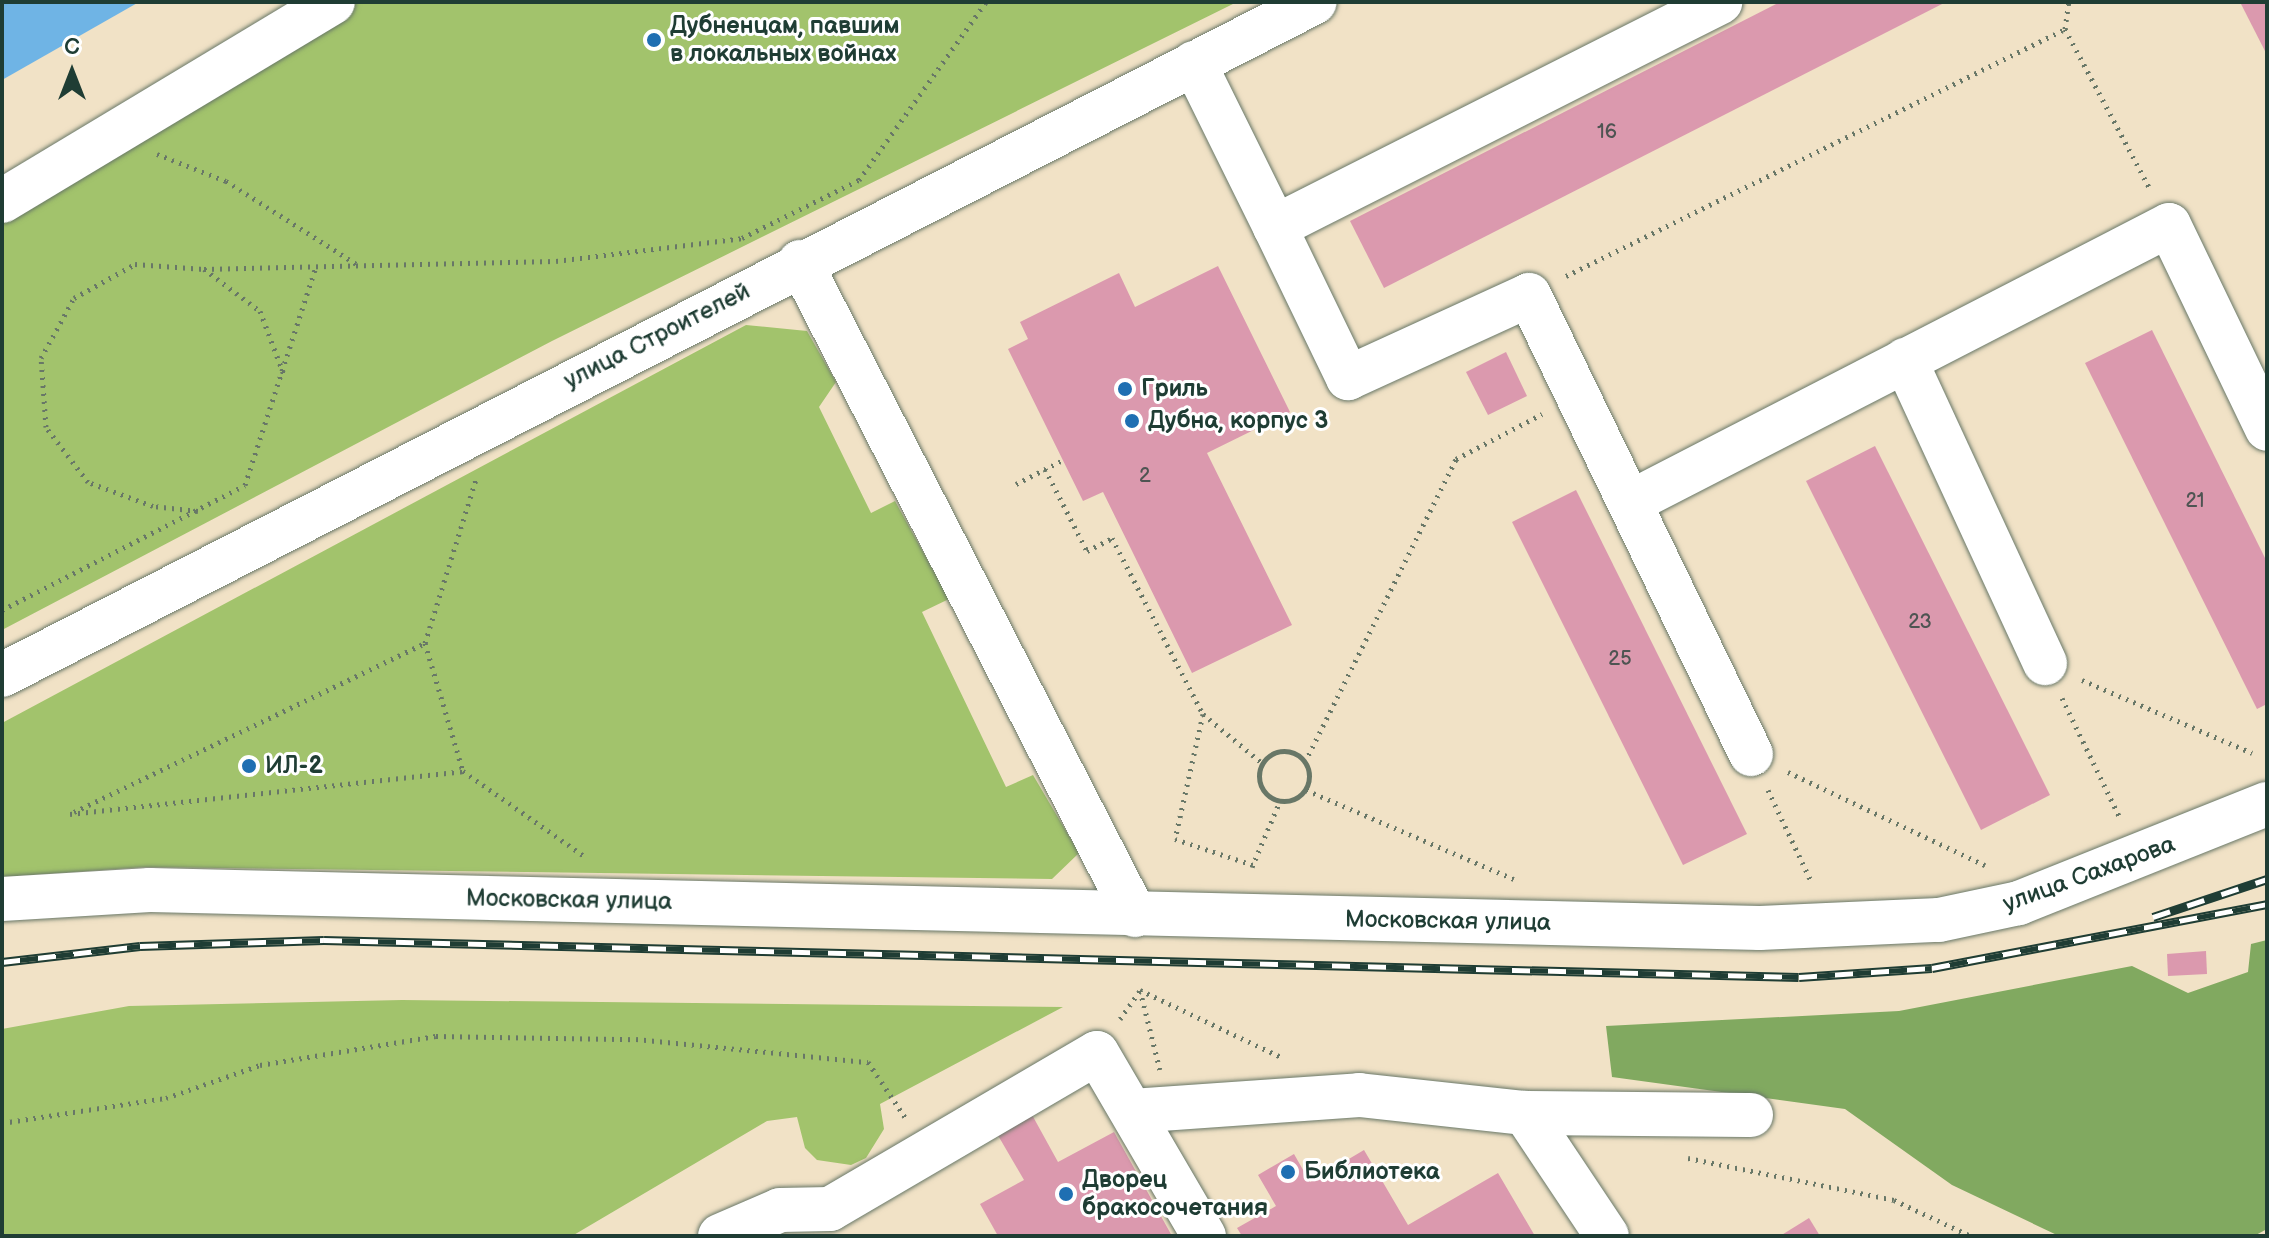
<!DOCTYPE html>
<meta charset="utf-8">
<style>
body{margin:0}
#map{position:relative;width:2269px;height:1238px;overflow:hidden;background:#f1e2c6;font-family:"Balsamiq Sans",sans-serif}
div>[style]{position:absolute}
.green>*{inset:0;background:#a2c36c}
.forest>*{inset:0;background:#81a960}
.water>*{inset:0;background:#6fb4e5}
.building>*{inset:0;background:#db99ae}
.path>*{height:5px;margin-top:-2.5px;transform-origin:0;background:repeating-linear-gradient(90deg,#687767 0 2px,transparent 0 8px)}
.path>.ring{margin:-2.5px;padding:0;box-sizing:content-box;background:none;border:5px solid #687767;border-radius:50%}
.roads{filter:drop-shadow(0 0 2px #687767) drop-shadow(0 0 2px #687767)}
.minor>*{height:44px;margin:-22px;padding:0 22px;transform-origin:22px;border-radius:22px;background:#fff}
.major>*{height:44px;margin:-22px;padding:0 22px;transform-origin:22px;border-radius:22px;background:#fff}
.rail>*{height:9px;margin-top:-4.5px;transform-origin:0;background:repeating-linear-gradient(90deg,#fff 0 18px,#1f3d34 0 36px);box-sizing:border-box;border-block:2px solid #1f3d34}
.dots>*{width:22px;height:22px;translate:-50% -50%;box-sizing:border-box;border:4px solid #fff;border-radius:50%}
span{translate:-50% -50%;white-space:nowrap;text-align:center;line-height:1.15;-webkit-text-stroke:6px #fff;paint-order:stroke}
.number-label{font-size:20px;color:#4e5452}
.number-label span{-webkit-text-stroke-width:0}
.poi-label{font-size:24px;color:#1f3d34;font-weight:700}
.left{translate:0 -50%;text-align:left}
.street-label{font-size:24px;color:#1f3d34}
.frame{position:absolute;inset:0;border:4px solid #1f3d34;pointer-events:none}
.north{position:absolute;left:32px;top:32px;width:80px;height:80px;-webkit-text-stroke:6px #fff;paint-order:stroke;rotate:0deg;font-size:22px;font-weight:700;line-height:32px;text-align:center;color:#1f3d34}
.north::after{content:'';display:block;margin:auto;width:28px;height:36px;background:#1f3d34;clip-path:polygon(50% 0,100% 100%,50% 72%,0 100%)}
</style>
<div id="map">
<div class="green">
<i style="clip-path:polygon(346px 2px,1237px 2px,552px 341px,2px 630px,2px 212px)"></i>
<i style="clip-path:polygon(746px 325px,807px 331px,836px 382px,819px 407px,871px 513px,895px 501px,949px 599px,922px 612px,1006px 787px,1033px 775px,1079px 853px,1052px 879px,145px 867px,2px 877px,2px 723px)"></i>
<i style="clip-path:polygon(402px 1000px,1063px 1007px,880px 1104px,884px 1129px,866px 1158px,851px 1165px,817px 1160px,805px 1148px,797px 1117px,767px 1121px,572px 1236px,2px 1236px,2px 1029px,129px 1006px)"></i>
</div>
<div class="forest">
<i style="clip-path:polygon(2267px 940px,2267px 1229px,2254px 1236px,2059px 1236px,1952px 1185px,1845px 1109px,1612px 1077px,1606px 1026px,1899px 1011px,2132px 966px,2188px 993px,2248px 972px,2251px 944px)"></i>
</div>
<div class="water">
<i style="clip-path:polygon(2px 2px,139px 2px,2px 80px)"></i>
</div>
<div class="building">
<i style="clip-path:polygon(1780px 2px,1946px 2px,1384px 288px,1350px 221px)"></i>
<i style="clip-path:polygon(2240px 2px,2267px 2px,2267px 55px)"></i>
<i style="clip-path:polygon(1218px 266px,1290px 412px,1207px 453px,1292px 625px,1192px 673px,1103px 492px,1083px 501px,1008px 349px,1028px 339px,1020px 322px,1119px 273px,1135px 307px)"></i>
<i style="clip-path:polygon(2152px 330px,2267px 562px,2267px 704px,2257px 709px,2085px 363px)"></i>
<i style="clip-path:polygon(1506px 352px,1527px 396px,1488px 415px,1466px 372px)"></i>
<i style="clip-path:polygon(1875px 446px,2050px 795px,1981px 830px,1806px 481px)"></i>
<i style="clip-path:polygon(1576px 490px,1747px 834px,1683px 865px,1512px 522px)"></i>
<i style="clip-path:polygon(2206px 951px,2207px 974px,2168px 976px,2167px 954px)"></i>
<i style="clip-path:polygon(1031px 1113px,1058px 1162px,1114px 1132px,1172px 1236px,998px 1236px,980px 1204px,1024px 1180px,996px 1132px)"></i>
<i style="clip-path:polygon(1364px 1150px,1408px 1225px,1498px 1173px,1535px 1236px,1242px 1236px,1237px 1228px,1276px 1206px,1258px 1175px,1294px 1154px,1310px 1182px)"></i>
<i style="clip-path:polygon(1809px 1218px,1820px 1236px,1780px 1236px)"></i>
</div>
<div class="path">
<i style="left:2065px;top:29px;width:183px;rotate:62deg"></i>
<i style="left:157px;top:154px;width:74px;rotate:21.4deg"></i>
<i style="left:226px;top:181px;width:156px;rotate:32.5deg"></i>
<i style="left:204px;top:269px;width:352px;rotate:-1.3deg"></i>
<i style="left:556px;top:261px;width:187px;rotate:-7deg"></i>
<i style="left:742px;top:238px;width:131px;rotate:-26.4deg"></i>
<i style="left:859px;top:180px;width:219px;rotate:-54.5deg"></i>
<i style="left:1566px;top:276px;width:557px;rotate:-26.33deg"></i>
<i style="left:2065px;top:29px;width:27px;rotate:-82deg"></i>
<i style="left:1045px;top:469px;width:92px;rotate:62.9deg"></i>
<i style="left:1087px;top:551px;width:28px;rotate:-27deg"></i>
<i style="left:1112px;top:538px;width:198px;rotate:62.7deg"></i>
<i style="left:1203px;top:714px;width:77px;rotate:39.7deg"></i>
<i style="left:1016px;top:484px;width:53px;rotate:-27.1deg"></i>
<i style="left:198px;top:511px;width:45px;rotate:-173.7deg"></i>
<i style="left:153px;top:506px;width:69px;rotate:-159.7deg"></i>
<i style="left:88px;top:482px;width:69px;rotate:-127.4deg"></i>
<i style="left:46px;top:427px;width:69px;rotate:-94.1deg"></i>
<i style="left:41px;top:358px;width:68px;rotate:-61.2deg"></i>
<i style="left:74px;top:298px;width:70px;rotate:-29.1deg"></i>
<i style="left:135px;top:264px;width:69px;rotate:4.1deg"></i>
<i style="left:204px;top:269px;width:70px;rotate:36.9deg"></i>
<i style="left:260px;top:311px;width:68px;rotate:69.4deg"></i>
<i style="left:2px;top:610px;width:273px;rotate:-27.2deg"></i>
<i style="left:245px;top:485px;width:230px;rotate:-72deg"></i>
<i style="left:425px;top:643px;width:134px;rotate:73.5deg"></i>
<i style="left:2082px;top:680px;width:185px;rotate:23.2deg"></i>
<i style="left:2062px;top:698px;width:131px;rotate:64.2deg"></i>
<i style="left:1203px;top:714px;width:128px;rotate:102.6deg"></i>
<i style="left:1175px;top:839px;width:82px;rotate:18.4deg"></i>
<i class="ring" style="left:1259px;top:751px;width:45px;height:45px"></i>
<i style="left:1305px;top:762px;width:339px;rotate:-63.5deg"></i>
<i style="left:1456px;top:459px;width:97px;rotate:-27.6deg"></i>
<i style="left:1788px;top:772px;width:218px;rotate:25.3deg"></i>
<i style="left:1306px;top:790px;width:226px;rotate:23.2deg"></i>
<i style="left:1768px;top:790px;width:103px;rotate:64.7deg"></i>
<i style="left:74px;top:812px;width:390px;rotate:-25.7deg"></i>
<i style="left:425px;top:643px;width:172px;rotate:-72.7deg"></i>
<i style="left:70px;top:814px;width:395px;rotate:-6.2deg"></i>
<i style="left:463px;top:771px;width:151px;rotate:35.1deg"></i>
<i style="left:1252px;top:867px;width:72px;rotate:-67deg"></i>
<i style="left:1140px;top:990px;width:158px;rotate:25.4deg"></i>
<i style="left:1120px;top:1019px;width:35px;rotate:-55deg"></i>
<i style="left:1140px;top:990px;width:82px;rotate:76deg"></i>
<i style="left:2px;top:1123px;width:166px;rotate:-8.7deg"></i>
<i style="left:166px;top:1098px;width:100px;rotate:-19.3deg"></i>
<i style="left:260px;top:1065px;width:178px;rotate:-9.4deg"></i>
<i style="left:436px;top:1036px;width:200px;rotate:0.9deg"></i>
<i style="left:636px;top:1039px;width:233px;rotate:5.7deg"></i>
<i style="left:868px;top:1062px;width:70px;rotate:56.1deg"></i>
<i style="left:1688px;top:1158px;width:210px;rotate:11.5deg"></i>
<i style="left:1894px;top:1200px;width:85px;rotate:25.1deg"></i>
</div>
<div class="roads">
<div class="minor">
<i style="left:1194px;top:63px;width:183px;rotate:63.7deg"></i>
<i style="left:1275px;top:227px;width:499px;rotate:-26.8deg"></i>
<i style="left:2px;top:201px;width:386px;rotate:-31deg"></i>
<i style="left:1275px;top:227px;width:168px;rotate:64.2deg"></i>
<i style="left:1348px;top:378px;width:199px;rotate:-24.6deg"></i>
<i style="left:1529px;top:295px;width:510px;rotate:64.19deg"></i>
<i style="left:800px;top:262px;width:734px;rotate:62.84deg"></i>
<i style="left:1905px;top:360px;width:334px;rotate:65.2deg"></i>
<i style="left:1631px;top:502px;width:605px;rotate:-27.24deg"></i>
<i style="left:2169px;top:225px;width:226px;rotate:64.3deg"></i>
<i style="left:2px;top:675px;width:1475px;rotate:-27.14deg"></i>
<i style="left:1132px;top:1111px;width:228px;rotate:-4deg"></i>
<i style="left:1359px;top:1095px;width:167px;rotate:6.2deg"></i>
<i style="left:720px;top:1236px;width:65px;rotate:-23.4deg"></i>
<i style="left:780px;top:1210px;width:50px;rotate:-1.1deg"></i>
<i style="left:830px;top:1209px;width:309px;rotate:-30.3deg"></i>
<i style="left:1097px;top:1053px;width:212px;rotate:59.7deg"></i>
<i style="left:1607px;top:1236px;width:148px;rotate:-123.7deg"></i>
<i style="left:1525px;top:1113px;width:226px;rotate:0.5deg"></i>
</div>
<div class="major">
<i style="left:2px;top:899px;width:148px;rotate:-3.5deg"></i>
<i style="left:150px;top:890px;width:1610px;rotate:1.35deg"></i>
<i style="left:1760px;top:928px;width:179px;rotate:-2.6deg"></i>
<i style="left:1939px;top:920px;width:82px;rotate:-12deg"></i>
<i style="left:2019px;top:903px;width:267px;rotate:-21.8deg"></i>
</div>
</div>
<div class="rail">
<i style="left:2153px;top:917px;width:120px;rotate:-18.4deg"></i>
<i style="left:2px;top:962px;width:139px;rotate:-6.6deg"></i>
<i style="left:140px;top:946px;width:184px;rotate:-1.9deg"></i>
<i style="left:324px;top:940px;width:1475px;rotate:1.44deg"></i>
<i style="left:1799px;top:977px;width:133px;rotate:-3.9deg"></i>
<i style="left:1932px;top:968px;width:341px;rotate:-10.8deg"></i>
</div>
<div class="dots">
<i style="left:654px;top:40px;background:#1f6fb2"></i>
<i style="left:1125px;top:389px;background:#1f6fb2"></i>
<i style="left:1132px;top:421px;background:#1f6fb2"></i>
<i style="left:249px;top:766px;background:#1f6fb2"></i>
<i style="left:1288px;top:1172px;background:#1f6fb2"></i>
<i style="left:1066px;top:1194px;background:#1f6fb2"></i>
</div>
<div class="number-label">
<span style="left:1607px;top:132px">16</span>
<span style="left:1145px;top:476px">2</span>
<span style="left:2195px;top:501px">21</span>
<span style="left:1920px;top:622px">23</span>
<span style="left:1620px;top:659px">25</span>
</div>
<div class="poi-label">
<span class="left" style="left:670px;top:40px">Дубненцам, павшим<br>в локальных войнах</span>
<span class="left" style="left:1141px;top:389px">Гриль</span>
<span class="left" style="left:1148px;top:421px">Дубна, корпус 3</span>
<span class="left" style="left:265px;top:766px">ИЛ-2</span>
<span class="left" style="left:1304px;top:1172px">Библиотека</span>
<span class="left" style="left:1082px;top:1194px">Дворец<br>бракосочетания</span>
</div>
<div class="street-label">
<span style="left:657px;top:336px;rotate:-27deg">улица Строителей</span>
<span style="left:2089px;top:874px;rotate:-20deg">улица Сахарова</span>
<span style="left:569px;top:900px;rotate:1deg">Московская улица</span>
<span style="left:1448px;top:921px;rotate:1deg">Московская улица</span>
</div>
<div class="frame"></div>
<div class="north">С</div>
</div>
